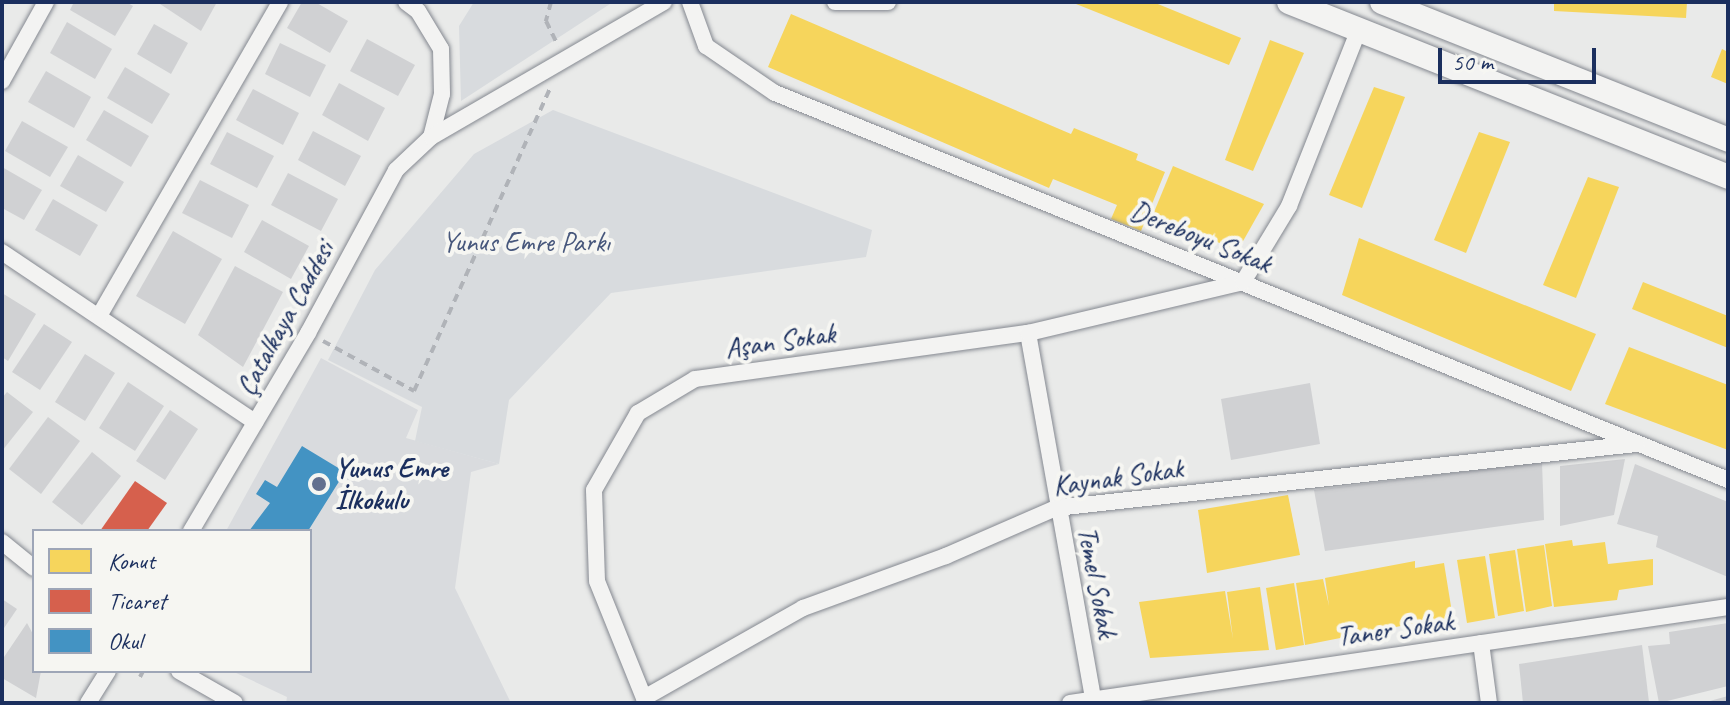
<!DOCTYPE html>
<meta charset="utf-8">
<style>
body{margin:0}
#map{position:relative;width:1730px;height:705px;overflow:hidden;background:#e9eae9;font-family:Caveat,sans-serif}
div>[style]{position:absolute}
.built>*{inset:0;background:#d9dbde}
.green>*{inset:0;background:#d8dbde}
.homes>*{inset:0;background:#f6d55c}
.shops>*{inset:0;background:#d6604d}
.schools>*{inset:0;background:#4393c3}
.building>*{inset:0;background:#d0d1d3}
.path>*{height:4px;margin-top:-2px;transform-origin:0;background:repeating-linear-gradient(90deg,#b0b3b8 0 8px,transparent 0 14px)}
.roads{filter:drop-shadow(0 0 2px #848890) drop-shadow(0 0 2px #848890)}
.minor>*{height:16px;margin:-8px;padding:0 8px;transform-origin:8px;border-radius:8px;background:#f3f3f2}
.secondary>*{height:24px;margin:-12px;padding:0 12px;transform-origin:12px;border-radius:12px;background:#f3f3f2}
.dots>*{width:22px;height:22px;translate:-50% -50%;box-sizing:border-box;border:4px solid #f6f6f2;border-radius:50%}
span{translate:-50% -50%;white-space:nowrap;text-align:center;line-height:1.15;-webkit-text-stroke:8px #f6f6f2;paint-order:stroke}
.street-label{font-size:28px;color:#1b2f5e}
.park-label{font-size:28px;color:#47577c}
.poi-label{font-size:28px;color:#1b2f5e;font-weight:700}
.left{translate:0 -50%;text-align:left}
.frame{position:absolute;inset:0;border:4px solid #1b2f5e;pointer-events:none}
.legend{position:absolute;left:32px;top:529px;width:280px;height:144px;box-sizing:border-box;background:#f6f6f2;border:2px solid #9ea6b7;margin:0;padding:10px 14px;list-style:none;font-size:24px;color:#1b2f5e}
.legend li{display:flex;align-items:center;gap:16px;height:40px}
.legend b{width:40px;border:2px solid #9ea6b7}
.scale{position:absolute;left:1438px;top:48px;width:158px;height:36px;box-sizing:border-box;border:4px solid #1b2f5e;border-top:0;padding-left:10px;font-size:24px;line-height:28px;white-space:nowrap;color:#1b2f5e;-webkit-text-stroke:6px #f6f6f2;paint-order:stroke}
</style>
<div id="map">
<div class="built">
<i style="clip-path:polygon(321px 358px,418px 410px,406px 438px,499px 464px,471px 472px,455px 588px,511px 703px,286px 703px,287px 697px,232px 671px,310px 671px,310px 531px,226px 531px)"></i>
</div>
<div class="green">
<i style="clip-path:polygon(474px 2px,613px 2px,461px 101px,459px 26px)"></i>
<i style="clip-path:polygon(553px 110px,872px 230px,866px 257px,611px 293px,509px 400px,499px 464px,415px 441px,422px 407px,328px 360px,375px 270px,474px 154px)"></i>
</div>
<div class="homes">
<i style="clip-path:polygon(1071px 2px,1153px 2px,1241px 38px,1229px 65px)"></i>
<i style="clip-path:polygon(1554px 2px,1687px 2px,1686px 18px,1554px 11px)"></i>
<i style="clip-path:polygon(791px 14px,1071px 134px,1074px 128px,1138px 154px,1136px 160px,1165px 172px,1141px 231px,1111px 219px,1117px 205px,1053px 179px,1049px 188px,768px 67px)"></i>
<i style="clip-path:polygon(1270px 40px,1304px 53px,1253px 171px,1225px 160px)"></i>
<i style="clip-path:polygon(1722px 49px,1728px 52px,1728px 84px,1711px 77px)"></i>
<i style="clip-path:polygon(1374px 87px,1405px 97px,1362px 208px,1329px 195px)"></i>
<i style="clip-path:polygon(1479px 132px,1510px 142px,1466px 253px,1434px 240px)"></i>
<i style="clip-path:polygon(1173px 166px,1264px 204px,1238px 250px,1152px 217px)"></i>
<i style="clip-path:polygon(1588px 177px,1619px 187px,1576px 298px,1543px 285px)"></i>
<i style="clip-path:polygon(1359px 238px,1596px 334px,1571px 391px,1342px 295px)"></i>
<i style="clip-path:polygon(1643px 282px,1728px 316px,1728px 348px,1632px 309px)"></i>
<i style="clip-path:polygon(1629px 347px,1728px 385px,1728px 450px,1605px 404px)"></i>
<i style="clip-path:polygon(1288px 495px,1300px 555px,1207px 573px,1198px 510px)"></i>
<i style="clip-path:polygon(1572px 540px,1573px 546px,1605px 542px,1608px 564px,1653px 559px,1653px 585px,1619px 590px,1617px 600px,1554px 607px,1545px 544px)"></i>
<i style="clip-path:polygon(1544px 545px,1552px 606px,1526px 612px,1517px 549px)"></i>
<i style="clip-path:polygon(1515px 550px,1524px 611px,1498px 616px,1489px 554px)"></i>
<i style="clip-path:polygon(1485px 556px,1495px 618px,1467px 623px,1457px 560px)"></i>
<i style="clip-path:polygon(1415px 561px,1415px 568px,1444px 563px,1454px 625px,1426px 630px,1421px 622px,1305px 645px,1296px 583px,1323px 579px,1329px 606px,1325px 578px)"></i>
<i style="clip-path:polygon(1294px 583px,1304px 645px,1276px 650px,1266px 588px)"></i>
<i style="clip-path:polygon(1260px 587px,1269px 650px,1150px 658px,1139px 602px,1225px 591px,1233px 639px,1227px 592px)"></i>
</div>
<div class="shops">
<i style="clip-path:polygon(135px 481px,167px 503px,147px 531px,100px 531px)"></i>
</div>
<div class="schools">
<i style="clip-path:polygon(302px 446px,345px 472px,308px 531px,249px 531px,270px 503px,256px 494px,265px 480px,277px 487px)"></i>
</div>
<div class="building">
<i style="clip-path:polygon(74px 2px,126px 2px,133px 6px,115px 36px,70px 10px)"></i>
<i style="clip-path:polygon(157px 2px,217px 2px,201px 31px)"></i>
<i style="clip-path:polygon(302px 2px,315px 2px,348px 21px,330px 53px,287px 28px)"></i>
<i style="clip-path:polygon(67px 22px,112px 49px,95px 79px,50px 53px)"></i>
<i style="clip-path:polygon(154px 24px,188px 43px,171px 74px,137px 54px)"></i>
<i style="clip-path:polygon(367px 39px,415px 65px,398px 96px,350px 71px)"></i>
<i style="clip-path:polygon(280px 43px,326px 65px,310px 97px,265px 74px)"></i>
<i style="clip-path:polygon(125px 67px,170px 94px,152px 124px,107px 98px)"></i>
<i style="clip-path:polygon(46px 71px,91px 97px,74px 128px,28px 102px)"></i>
<i style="clip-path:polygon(339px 83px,385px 108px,368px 141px,322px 115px)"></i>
<i style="clip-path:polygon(253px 89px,299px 113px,283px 145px,236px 120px)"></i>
<i style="clip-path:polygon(104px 110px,149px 136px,131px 167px,86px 140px)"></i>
<i style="clip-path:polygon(22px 121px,68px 147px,50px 177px,5px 151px)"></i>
<i style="clip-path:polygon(313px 131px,361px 156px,345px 186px,298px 160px)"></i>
<i style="clip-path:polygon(227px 132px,274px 156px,257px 188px,210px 164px)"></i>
<i style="clip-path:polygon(78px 155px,124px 182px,106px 212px,60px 186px)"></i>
<i style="clip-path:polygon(2px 167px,42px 190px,24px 220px,2px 208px)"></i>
<i style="clip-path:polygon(288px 173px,338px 199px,321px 231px,271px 205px)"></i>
<i style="clip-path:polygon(200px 180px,249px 205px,232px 238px,182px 213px)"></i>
<i style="clip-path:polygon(53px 199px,98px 225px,80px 256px,35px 230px)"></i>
<i style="clip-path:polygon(262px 220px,309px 246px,291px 279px,244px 252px)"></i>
<i style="clip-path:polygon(173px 231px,222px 259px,185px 324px,136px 296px)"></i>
<i style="clip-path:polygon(235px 266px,283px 292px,243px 367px,198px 335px)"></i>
<i style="clip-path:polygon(2px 293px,36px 314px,8px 361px,2px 357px)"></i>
<i style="clip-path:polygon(44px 324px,72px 342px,40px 390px,12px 372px)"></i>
<i style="clip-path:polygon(85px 354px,115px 373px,85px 421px,55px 402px)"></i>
<i style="clip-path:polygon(128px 382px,164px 406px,135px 451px,99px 428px)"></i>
<i style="clip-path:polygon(1310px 383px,1320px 444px,1231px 460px,1221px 399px)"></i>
<i style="clip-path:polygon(7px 392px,33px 412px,2px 451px,2px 398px)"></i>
<i style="clip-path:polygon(170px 410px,198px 429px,165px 480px,136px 461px)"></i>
<i style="clip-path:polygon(48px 417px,80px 441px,41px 494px,9px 469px)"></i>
<i style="clip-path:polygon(92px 452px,121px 476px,82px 525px,52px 502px)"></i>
<i style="clip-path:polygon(1625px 459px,1614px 515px,1560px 526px,1560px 466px)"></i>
<i style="clip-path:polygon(1542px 462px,1544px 520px,1325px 551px,1314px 490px)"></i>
<i style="clip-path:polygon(1635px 464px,1728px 502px,1728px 577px,1656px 547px,1658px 536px,1617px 524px)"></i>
<i style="clip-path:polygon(2px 599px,17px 609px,2px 631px)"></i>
<i style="clip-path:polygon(27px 623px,34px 636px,34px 671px,41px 671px,36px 698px,2px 678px,2px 660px)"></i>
<i style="clip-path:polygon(1728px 623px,1728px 686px,1659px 703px,1648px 646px,1670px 644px,1669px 632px)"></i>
<i style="clip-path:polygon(1642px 645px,1649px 702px,1523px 703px,1519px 664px)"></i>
<i style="clip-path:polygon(1728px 696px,1728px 703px,1706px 703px,1706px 702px)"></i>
</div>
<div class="path">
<i style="left:551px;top:2px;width:20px;rotate:105deg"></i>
<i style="left:546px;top:21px;width:28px;rotate:64deg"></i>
<i style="left:323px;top:341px;width:104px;rotate:28.8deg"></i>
<i style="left:414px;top:391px;width:331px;rotate:-65.8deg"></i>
<i style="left:140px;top:677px;width:7px;rotate:-63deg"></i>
</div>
<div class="roads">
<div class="minor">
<i style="left:406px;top:2px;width:15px;rotate:37deg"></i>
<i style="left:418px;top:11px;width:44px;rotate:58.8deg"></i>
<i style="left:441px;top:49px;width:45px;rotate:88.7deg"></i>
<i style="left:442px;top:94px;width:44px;rotate:104.3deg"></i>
<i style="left:690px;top:2px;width:47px;rotate:70deg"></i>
<i style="left:706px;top:46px;width:83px;rotate:34.3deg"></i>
<i style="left:775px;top:93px;width:1029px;rotate:22.1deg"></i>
<i style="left:835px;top:2px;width:53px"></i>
<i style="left:2px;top:81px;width:90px;rotate:-60.9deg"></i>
<i style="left:2px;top:252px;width:305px;rotate:33.9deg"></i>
<i style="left:99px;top:316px;width:362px;rotate:-60deg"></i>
<i style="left:1028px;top:333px;width:372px;rotate:79.9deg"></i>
<i style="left:191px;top:531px;width:230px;rotate:-59.4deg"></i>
<i style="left:308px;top:333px;width:185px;rotate:-61.6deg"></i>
<i style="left:396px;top:170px;width:48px;rotate:-43.3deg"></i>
<i style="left:431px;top:137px;width:269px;rotate:-30.1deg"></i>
<i style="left:2px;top:542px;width:41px;rotate:39.1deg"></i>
<i style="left:1481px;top:643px;width:61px;rotate:82.4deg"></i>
<i style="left:179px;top:671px;width:64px;rotate:29.7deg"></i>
<i style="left:644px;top:698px;width:183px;rotate:-29.5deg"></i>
<i style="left:803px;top:608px;width:152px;rotate:-20deg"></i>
<i style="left:946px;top:556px;width:120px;rotate:-23.6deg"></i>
<i style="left:1056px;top:508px;width:584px;rotate:-6.3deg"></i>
<i style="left:88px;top:703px;width:38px;rotate:-58deg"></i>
<i style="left:646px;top:703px;width:131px;rotate:-111.9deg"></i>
<i style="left:597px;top:581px;width:91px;rotate:-91.9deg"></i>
<i style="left:594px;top:490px;width:89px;rotate:-60.3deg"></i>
<i style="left:638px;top:413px;width:66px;rotate:-30.8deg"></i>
<i style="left:695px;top:379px;width:336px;rotate:-7.9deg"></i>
<i style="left:1028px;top:333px;width:221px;rotate:-13.3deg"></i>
<i style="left:1243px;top:282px;width:89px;rotate:-58.8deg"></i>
<i style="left:1289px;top:206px;width:190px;rotate:-68.4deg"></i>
<i style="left:1070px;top:703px;width:665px;rotate:-8.3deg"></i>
</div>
<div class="secondary">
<i style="left:1289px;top:2px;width:473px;rotate:21.7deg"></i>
<i style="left:1382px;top:2px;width:373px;rotate:21.7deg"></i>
</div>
</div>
<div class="dots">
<i style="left:319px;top:484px;background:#63708f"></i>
</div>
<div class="street-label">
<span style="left:1201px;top:237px;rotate:22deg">Dereboyu Sokak</span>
<span style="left:285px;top:318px;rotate:-61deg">Çatalkaya Caddesi</span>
<span style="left:780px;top:341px;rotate:-8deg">Aşan Sokak</span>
<span style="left:1118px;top:477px;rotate:-8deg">Kaynak Sokak</span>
<span style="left:1097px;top:582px;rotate:79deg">Temel Sokak</span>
<span style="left:1395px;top:629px;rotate:-8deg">Taner Sokak</span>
</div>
<div class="park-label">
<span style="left:526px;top:242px">Yunus Emre Parkı</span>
</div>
<div class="poi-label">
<span class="left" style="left:335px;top:484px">Yunus Emre<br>İlkokulu</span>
</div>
<div class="frame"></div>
<ul class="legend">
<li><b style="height:22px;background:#f6d55c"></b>Konut</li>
<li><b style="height:22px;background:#d6604d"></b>Ticaret</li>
<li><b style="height:22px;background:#4393c3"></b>Okul</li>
</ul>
<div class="scale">50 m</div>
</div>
